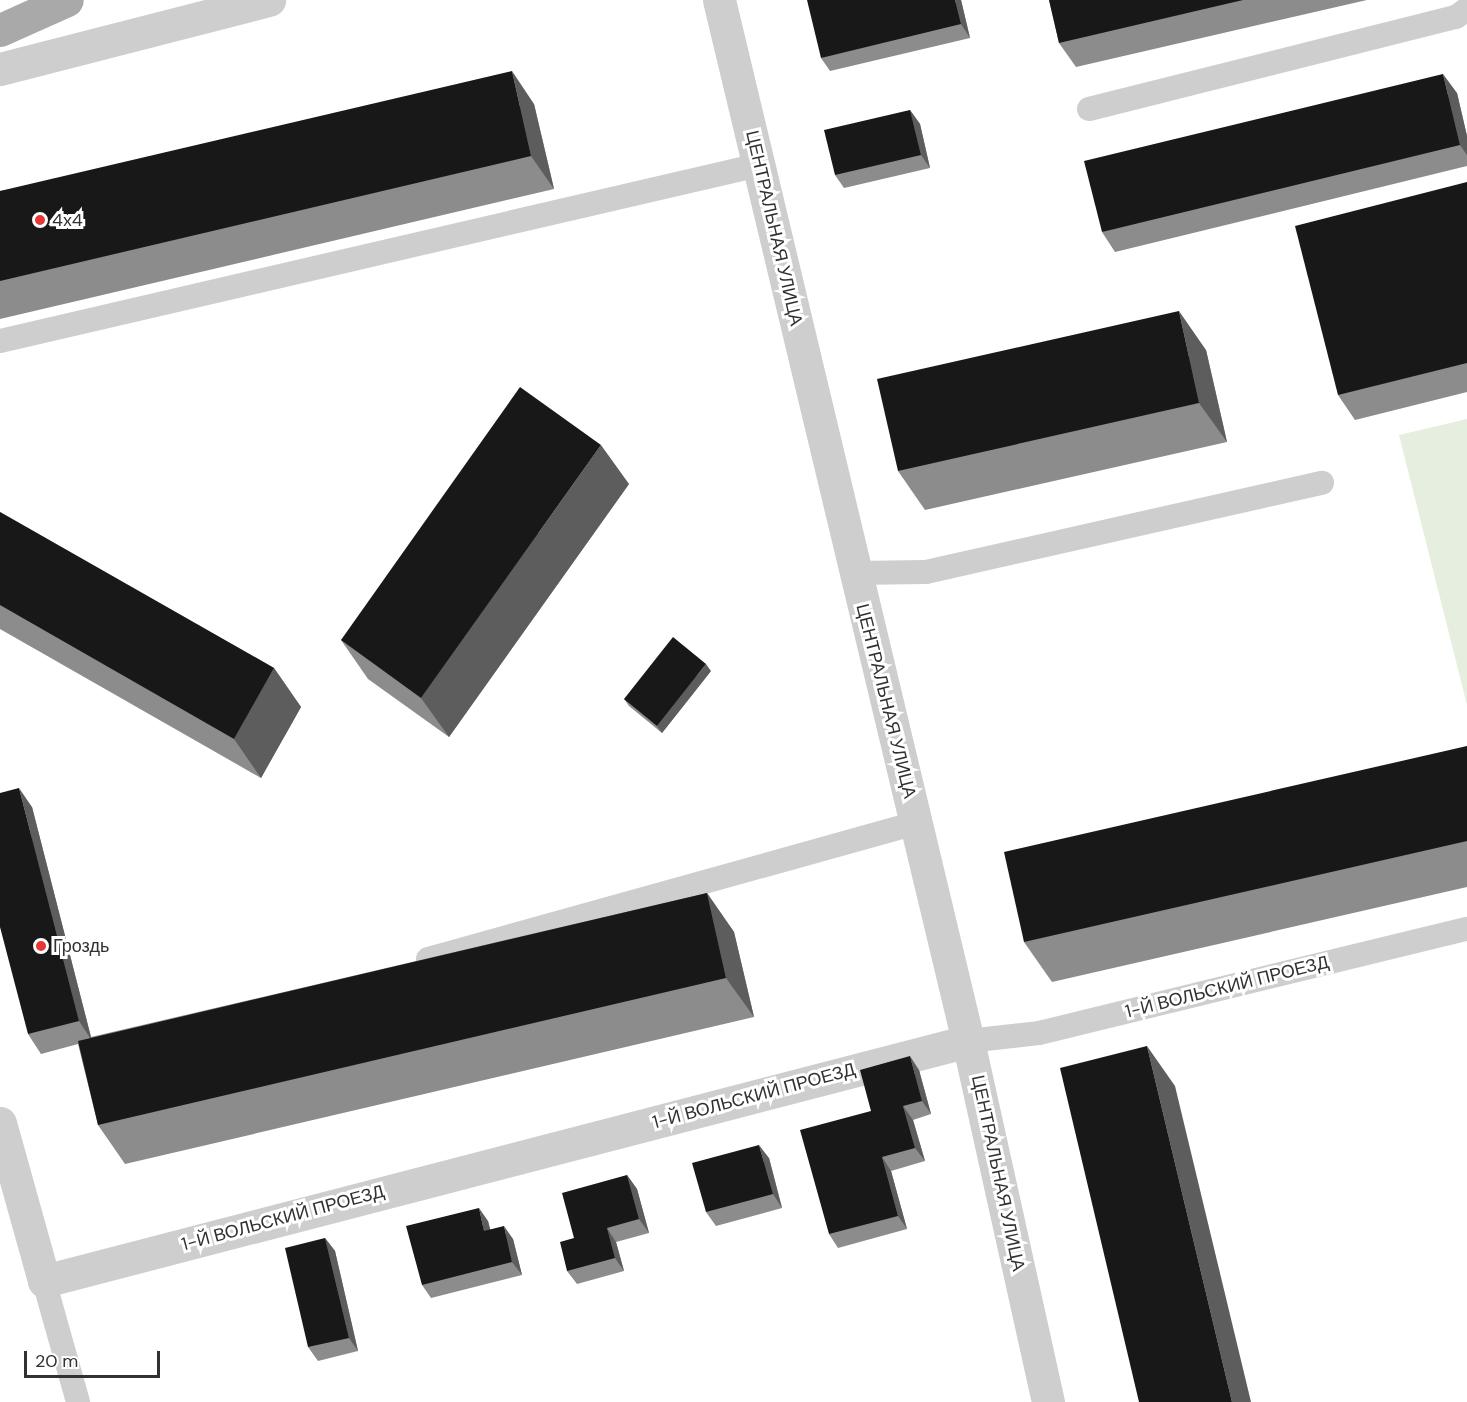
<!DOCTYPE html>
<meta charset="utf-8">
<style>
body{margin:0}
#map{position:relative;width:1467px;height:1402px;overflow:hidden;background:#fff;font-family:"DM Sans",sans-serif}
div>[style]{position:absolute}
.green>*{inset:0;background:#e6eedf}
.lane>*{height:24px;margin:-12px;padding:0 12px;transform-origin:12px;border-radius:12px;background:#cecece}
.street>*{height:33px;margin:-16.5px;padding:0 16.5px;transform-origin:16.5px;border-radius:16.5px;background:#cecece}
.primary>*{height:33px;margin:-16.5px;padding:0 16.5px;transform-origin:16.5px;border-radius:16.5px;background:#a9a9a9}
.wall>*{inset:0;background:#8c8c8c}
.shaded-wall>*{inset:0;background:#5d5d5d}
.building>*{inset:0;background:#181818}
.dots>*{width:16px;height:16px;translate:-50% -50%;box-sizing:border-box;border:3px solid #fff;border-radius:50%}
span{translate:-50% -50%;white-space:nowrap;text-align:center;line-height:1.15;-webkit-text-stroke:6px #fff;paint-order:stroke}
.poi-label{font-size:18px;color:#313131}
.left{translate:0 -50%;text-align:left}
.street-label{font-size:18px;color:#313131}
.scale{position:absolute;left:24px;top:1351px;width:136px;height:27px;box-sizing:border-box;border:3px solid #313131;border-top:0;padding-left:8px;font-size:18px;line-height:21px;white-space:nowrap;color:#313131;-webkit-text-stroke:4px #fff;paint-order:stroke}
</style>
<div id="map">
<div class="green">
<i style="clip-path:polygon(1467px 419px,1467px 705px,1399px 435px)"></i>
</div>
<div class="lane">
<i style="left:1089px;top:109px;width:378px;rotate:-14.1deg"></i>
<i style="left:1456px;top:17px;width:14px;rotate:-36deg"></i>
<i style="left:0;top:341px;width:779px;rotate:-13.06deg"></i>
<i style="left:854px;top:573px;width:72px;rotate:-0.8deg"></i>
<i style="left:926px;top:572px;width:406px;rotate:-12.7deg"></i>
<i style="left:428px;top:959px;width:507px;rotate:-15.57deg"></i>
<i style="left:968px;top:1041px;width:71px;rotate:-6.4deg"></i>
<i style="left:1039px;top:1033px;width:440px;rotate:-13.7deg"></i>
<i style="left:44px;top:1281px;width:126px;rotate:74.3deg"></i>
</div>
<div class="street">
<i style="left:719px;top:0;width:1070px;rotate:76.55deg"></i>
<i style="left:968px;top:1041px;width:370px;rotate:77.5deg"></i>
<i style="left:0;top:69px;width:278px;rotate:-14.4deg"></i>
<i style="left:0;top:1123px;width:164px;rotate:74.4deg"></i>
<i style="left:44px;top:1281px;width:955px;rotate:-14.56deg"></i>
</div>
<div class="primary">
<i style="left:0;top:30px;width:73px;rotate:-24.1deg"></i>
</div>
<div class="wall">
<i style="clip-path:polygon(961px 0,970px 38px,830px 71px,821px 58px)"></i>
<i style="clip-path:polygon(1049px 0,1367px 0,1076px 67px,1059px 43px)"></i>
<i style="clip-path:polygon(1457px 93px,1467px 136px,1467px 166px,1115px 252px,1102px 232px)"></i>
<i style="clip-path:polygon(534px 104px,554px 189px,0 319px,0 191px)"></i>
<i style="clip-path:polygon(910px 110px,920px 124px,930px 168px,844px 188px,835px 175px)"></i>
<i style="clip-path:polygon(1467px 182px,1467px 392px,1355px 420px,1338px 395px)"></i>
<i style="clip-path:polygon(1206px 350px,1227px 442px,925px 510px,898px 471px)"></i>
<i style="clip-path:polygon(629px 484px,449px 737px,368px 679px,341px 640px)"></i>
<i style="clip-path:polygon(0 512px,274px 668px,301px 707px,261px 778px,0 629px)"></i>
<i style="clip-path:polygon(711px 671px,662px 733px,629px 706px,624px 699px)"></i>
<i style="clip-path:polygon(1467px 746px,1467px 887px,1052px 982px,1024px 942px)"></i>
<i style="clip-path:polygon(32px 807px,91px 1037px,707px 893px,734px 932px,754px 1017px,125px 1164px,98px 1125px,78px 1044px,41px 1054px,28px 1034px)"></i>
<i style="clip-path:polygon(919px 1070px,931px 1114px,913px 1120px,925px 1161px,891px 1171px,907px 1229px,838px 1248px,829px 1234px,871px 1111px)"></i>
<i style="clip-path:polygon(769px 1158px,782px 1208px,716px 1226px,706px 1212px)"></i>
<i style="clip-path:polygon(627px 1175px,637px 1189px,649px 1233px,616px 1242px,624px 1271px,577px 1284px,567px 1271px,574px 1238px)"></i>
<i style="clip-path:polygon(488px 1221px,490px 1229px,513px 1239px,522px 1275px,431px 1298px,422px 1285px)"></i>
<i style="clip-path:polygon(325px 1238px,335px 1251px,358px 1351px,318px 1361px,308px 1347px)"></i>
</div>
<div class="shaded-wall">
<i style="clip-path:polygon(955px 0,961px 0,970px 38px,961px 24px)"></i>
<i style="clip-path:polygon(512px 71px,534px 104px,554px 189px,531px 156px)"></i>
<i style="clip-path:polygon(1443px 74px,1457px 93px,1467px 136px,1467px 155px,1460px 145px)"></i>
<i style="clip-path:polygon(910px 110px,920px 124px,930px 168px,921px 155px)"></i>
<i style="clip-path:polygon(1179px 311px,1206px 350px,1227px 442px,1199px 403px)"></i>
<i style="clip-path:polygon(601px 445px,629px 484px,449px 737px,421px 698px)"></i>
<i style="clip-path:polygon(706px 664px,711px 671px,662px 733px,657px 726px)"></i>
<i style="clip-path:polygon(274px 668px,301px 707px,261px 778px,234px 739px)"></i>
<i style="clip-path:polygon(19px 788px,32px 807px,92px 1041px,79px 1021px)"></i>
<i style="clip-path:polygon(707px 893px,734px 932px,754px 1017px,726px 978px)"></i>
<i style="clip-path:polygon(1147px 1046px,1175px 1086px,1251px 1402px,1232px 1402px)"></i>
<i style="clip-path:polygon(910px 1056px,919px 1070px,931px 1114px,922px 1101px)"></i>
<i style="clip-path:polygon(903px 1106px,913px 1120px,925px 1161px,915px 1148px)"></i>
<i style="clip-path:polygon(759px 1145px,769px 1158px,782px 1208px,773px 1194px)"></i>
<i style="clip-path:polygon(882px 1157px,891px 1171px,907px 1229px,898px 1216px)"></i>
<i style="clip-path:polygon(627px 1175px,637px 1189px,649px 1233px,639px 1219px)"></i>
<i style="clip-path:polygon(479px 1208px,488px 1221px,494px 1244px,484px 1231px)"></i>
<i style="clip-path:polygon(504px 1226px,513px 1239px,522px 1275px,512px 1262px)"></i>
<i style="clip-path:polygon(607px 1228px,616px 1242px,624px 1271px,615px 1258px)"></i>
<i style="clip-path:polygon(325px 1238px,335px 1251px,358px 1351px,349px 1338px)"></i>
</div>
<div class="building">
<i style="clip-path:polygon(807px 0,955px 0,961px 24px,821px 58px)"></i>
<i style="clip-path:polygon(1049px 0,1243px 0,1059px 43px)"></i>
<i style="clip-path:polygon(512px 71px,531px 156px,0 281px,0 191px)"></i>
<i style="clip-path:polygon(1443px 74px,1460px 145px,1102px 232px,1084px 161px)"></i>
<i style="clip-path:polygon(910px 110px,921px 155px,835px 175px,824px 130px)"></i>
<i style="clip-path:polygon(1467px 182px,1467px 363px,1338px 395px,1295px 226px)"></i>
<i style="clip-path:polygon(1179px 311px,1199px 403px,898px 471px,877px 379px)"></i>
<i style="clip-path:polygon(520px 387px,601px 445px,421px 698px,341px 640px)"></i>
<i style="clip-path:polygon(0 512px,274px 668px,234px 739px,0 605px)"></i>
<i style="clip-path:polygon(673px 637px,706px 664px,657px 726px,624px 699px)"></i>
<i style="clip-path:polygon(1467px 746px,1467px 841px,1024px 942px,1004px 852px)"></i>
<i style="clip-path:polygon(19px 788px,79px 1021px,28px 1034px,0 927px,0 793px)"></i>
<i style="clip-path:polygon(707px 893px,726px 978px,98px 1125px,78px 1041px)"></i>
<i style="clip-path:polygon(1147px 1046px,1232px 1402px,1139px 1402px,1060px 1068px)"></i>
<i style="clip-path:polygon(910px 1056px,922px 1101px,903px 1106px,915px 1148px,882px 1157px,898px 1216px,829px 1234px,800px 1130px,871px 1111px,860px 1070px)"></i>
<i style="clip-path:polygon(759px 1145px,773px 1194px,706px 1212px,692px 1163px)"></i>
<i style="clip-path:polygon(627px 1175px,639px 1219px,607px 1228px,615px 1258px,567px 1271px,560px 1242px,574px 1238px,562px 1193px)"></i>
<i style="clip-path:polygon(479px 1208px,484px 1231px,504px 1226px,512px 1262px,422px 1285px,406px 1226px)"></i>
<i style="clip-path:polygon(325px 1238px,349px 1338px,308px 1347px,285px 1248px)"></i>
</div>
<div class="dots">
<i style="left:40px;top:220px;background:#e63635"></i>
<i style="left:41px;top:946px;background:#e63635"></i>
</div>
<div class="poi-label">
<span class="left" style="left:52px;top:220px">4x4</span>
<span class="left" style="left:53px;top:946px">Гроздь</span>
</div>
<div class="street-label">
<span style="left:774px;top:228px;rotate:77deg">ЦЕНТРАЛЬНАЯ УЛИЦА</span>
<span style="left:886px;top:701px;rotate:76deg">ЦЕНТРАЛЬНАЯ УЛИЦА</span>
<span style="left:1227px;top:987px;rotate:-14deg">1-Й ВОЛЬСКИЙ ПРОЕЗД</span>
<span style="left:754px;top:1096px;rotate:-15deg">1-Й ВОЛЬСКИЙ ПРОЕЗД</span>
<span style="left:998px;top:1173px;rotate:78deg">ЦЕНТРАЛЬНАЯ УЛИЦА</span>
<span style="left:283px;top:1218px;rotate:-15deg">1-Й ВОЛЬСКИЙ ПРОЕЗД</span>
</div>
<div class="scale">20 m</div>
</div>
